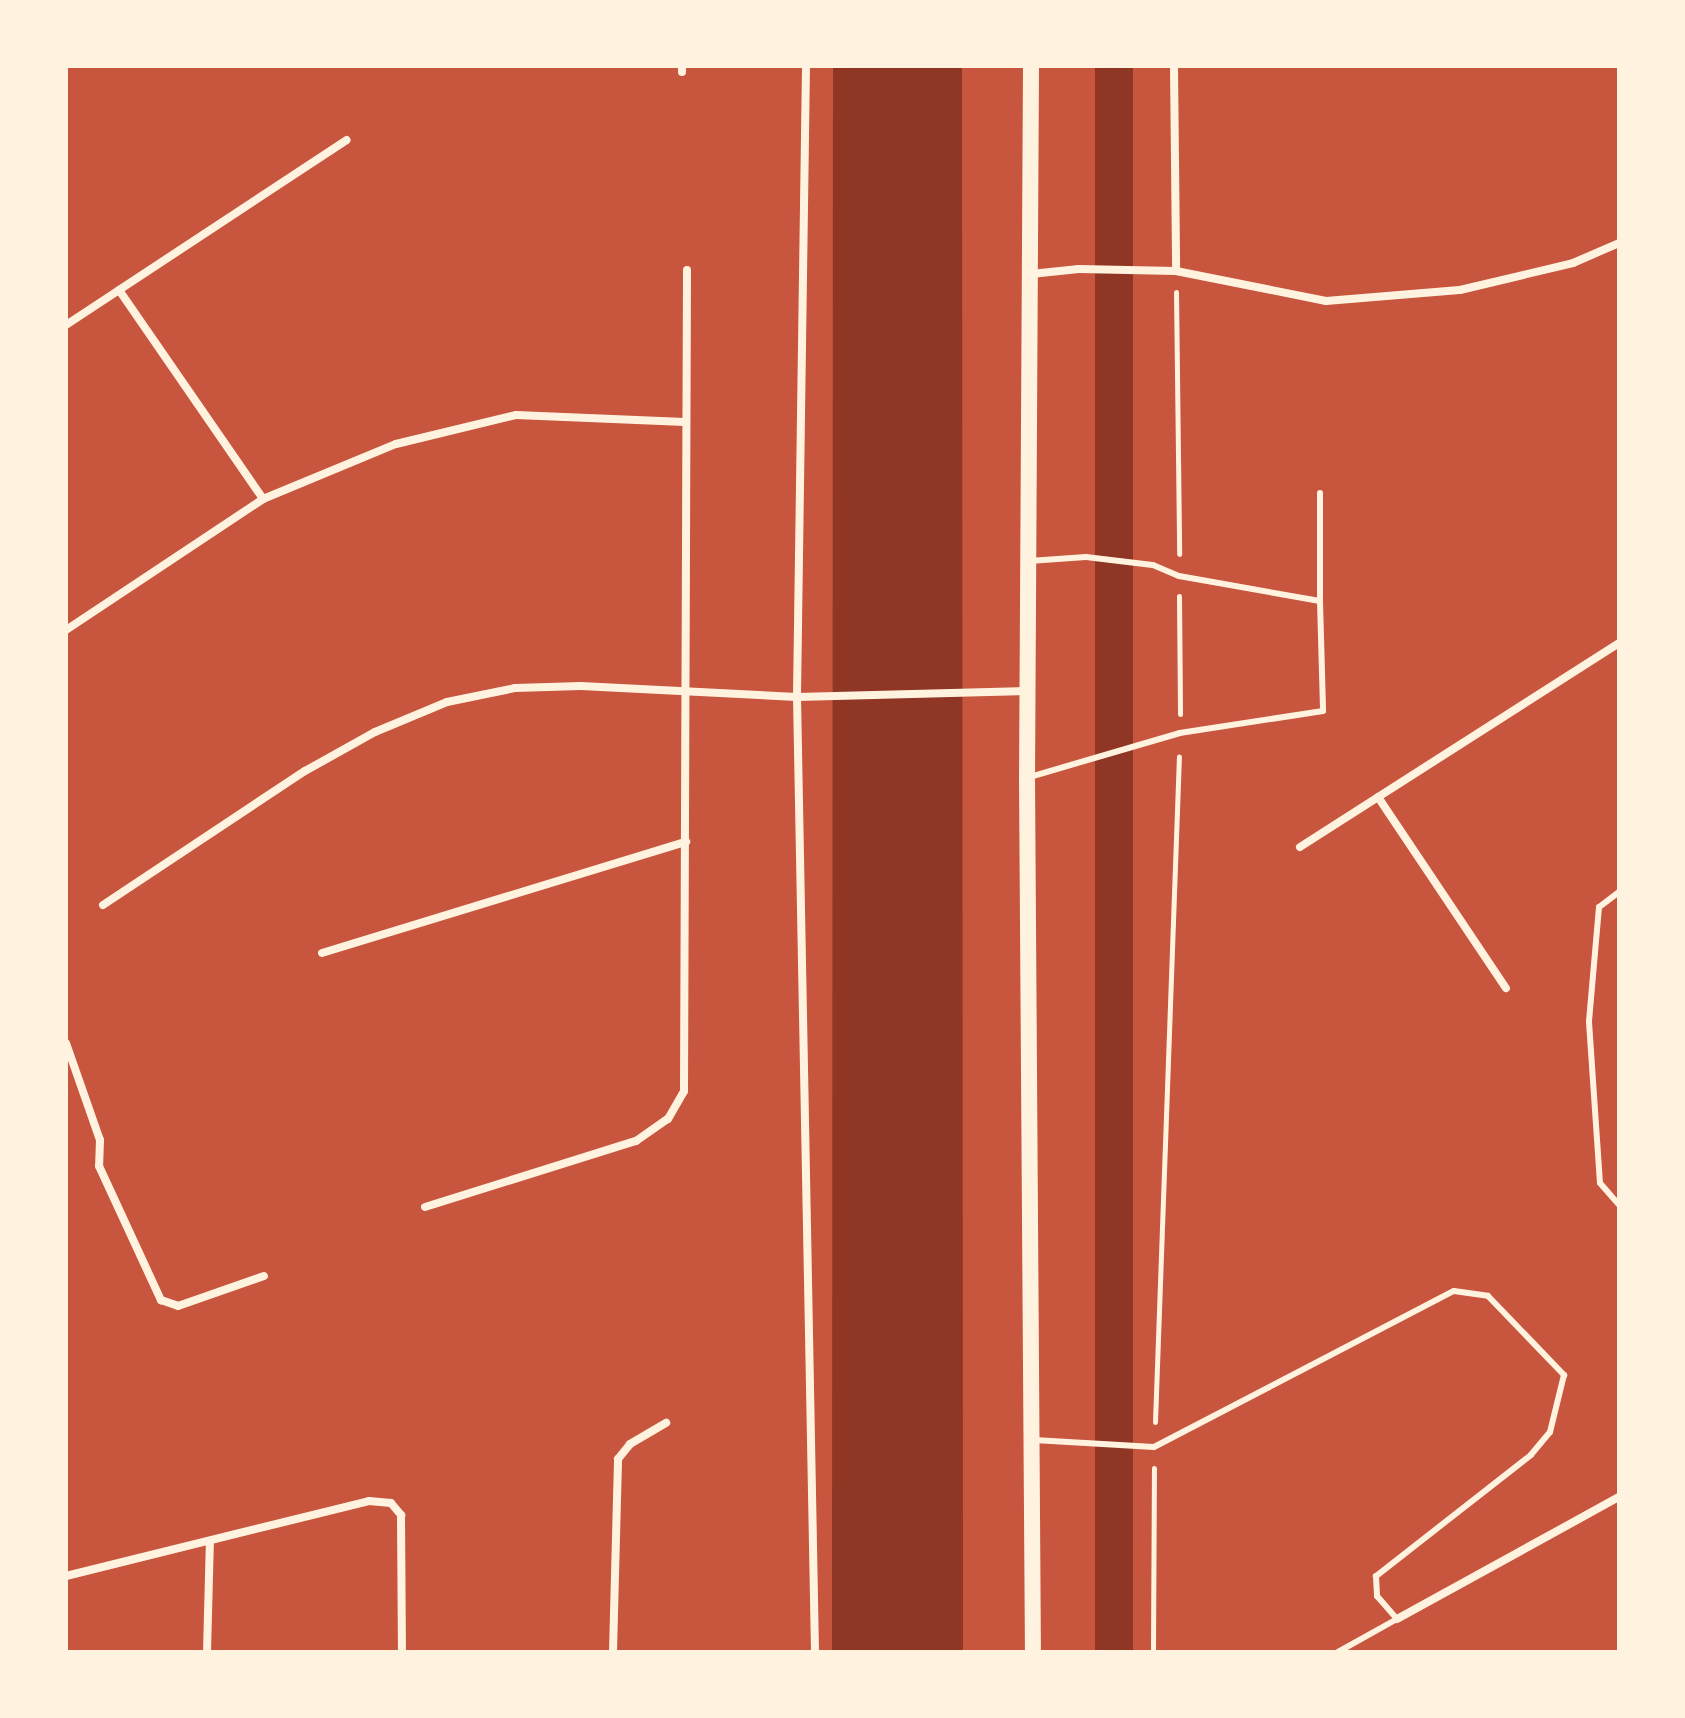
<!DOCTYPE html>
<style>
body{margin:0}
#map{position:relative;width:1685px;height:1718px;overflow:hidden;background:#c8553d;font-family:"PT Sans",sans-serif}
div>[style]{position:absolute}
.water>*{inset:0;background:#8f3625}
.canal>*{height:38px;margin:-19px;padding:0 19px;transform-origin:19px;border-radius:19px;background:#8f3625}
.path>*{height:5px;margin:-2.5px;padding:0 2.5px;transform-origin:2.5px;border-radius:2.5px;background:#fff3e0}
.service>*{height:6px;margin:-3px;padding:0 3px;transform-origin:3px;border-radius:3px;background:#fff3e0}
.minor>*{height:8px;margin:-4px;padding:0 4px;transform-origin:4px;border-radius:4px;background:#fff3e0}
.secondary>*{height:16px;margin:-8px;padding:0 8px;transform-origin:8px;border-radius:8px;background:#fff3e0}
span{translate:-50% -50%;white-space:nowrap;text-align:center;line-height:1.15;-webkit-text-stroke:6px #fff3e0;paint-order:stroke}
.frame{position:absolute;inset:0;border:68px solid #fff3e0;pointer-events:none}
</style>
<div id="map">
<div class="water">
<i style="clip-path:polygon(833px 66px,962px 66px,963px 1652px,832px 1652px)"></i>
</div>
<div class="canal">
<i style="left:1114px;top:1652px;width:1586px;rotate:-90deg"></i>
</div>
<div class="path">
<i style="left:1176px;top:292px;width:262px;rotate:89.3deg"></i>
<i style="left:1179px;top:596px;width:118px;rotate:89.5deg"></i>
<i style="left:1155px;top:1422px;width:666px;rotate:-87.94deg"></i>
<i style="left:1153px;top:1652px;width:184px;rotate:-89.7deg"></i>
</div>
<div class="service">
<i style="left:1029px;top:561px;width:57px;rotate:-4deg"></i>
<i style="left:1086px;top:557px;width:67px;rotate:6.8deg"></i>
<i style="left:1153px;top:565px;width:28px;rotate:23deg"></i>
<i style="left:1179px;top:576px;width:143px;rotate:10.1deg"></i>
<i style="left:1320px;top:601px;width:110px;rotate:88.4deg"></i>
<i style="left:1323px;top:711px;width:145px;rotate:171.3deg"></i>
<i style="left:1180px;top:733px;width:156px;rotate:163.7deg"></i>
<i style="left:1320px;top:601px;width:108px;rotate:-90deg"></i>
<i style="left:1619px;top:892px;width:25px;rotate:143deg"></i>
<i style="left:1599px;top:907px;width:115px;rotate:95deg"></i>
<i style="left:1589px;top:1022px;width:161px;rotate:86.1deg"></i>
<i style="left:1600px;top:1183px;width:29px;rotate:49deg"></i>
<i style="left:1034px;top:1440px;width:120px;rotate:3.3deg"></i>
<i style="left:1154px;top:1447px;width:338px;rotate:-27.5deg"></i>
<i style="left:1454px;top:1291px;width:34px;rotate:8deg"></i>
<i style="left:1488px;top:1296px;width:110px;rotate:46.1deg"></i>
<i style="left:1564px;top:1375px;width:59px;rotate:103.8deg"></i>
<i style="left:1550px;top:1432px;width:30px;rotate:130deg"></i>
<i style="left:1531px;top:1455px;width:197px;rotate:142deg"></i>
<i style="left:1376px;top:1576px;width:20px;rotate:87deg"></i>
<i style="left:1377px;top:1596px;width:30px;rotate:49deg"></i>
<i style="left:1397px;top:1619px;width:68px;rotate:150.8deg"></i>
</div>
<div class="minor">
<i style="left:682px;top:66px;width:6px;rotate:90deg"></i>
<i style="left:806px;top:66px;width:631px;rotate:90.82deg"></i>
<i style="left:797px;top:697px;width:955px;rotate:88.92deg"></i>
<i style="left:1174px;top:66px;width:205px;rotate:89.4deg"></i>
<i style="left:1031px;top:274px;width:48px;rotate:-5.9deg"></i>
<i style="left:1079px;top:269px;width:97px;rotate:1.2deg"></i>
<i style="left:1176px;top:271px;width:153px;rotate:11.3deg"></i>
<i style="left:1326px;top:301px;width:134px;rotate:-4.7deg"></i>
<i style="left:1460px;top:290px;width:116px;rotate:-13.4deg"></i>
<i style="left:1573px;top:263px;width:50px;rotate:-23.5deg"></i>
<i style="left:119px;top:290px;width:254px;rotate:55.4deg"></i>
<i style="left:66px;top:325px;width:336px;rotate:-33.4deg"></i>
<i style="left:66px;top:630px;width:237px;rotate:-33.6deg"></i>
<i style="left:263px;top:499px;width:144px;rotate:-22.5deg"></i>
<i style="left:396px;top:444px;width:123px;rotate:-13.6deg"></i>
<i style="left:516px;top:415px;width:169px;rotate:2.4deg"></i>
<i style="left:1378px;top:797px;width:230px;rotate:56.2deg"></i>
<i style="left:1300px;top:847px;width:379px;rotate:-32.6deg"></i>
<i style="left:103px;top:905px;width:242px;rotate:-33.6deg"></i>
<i style="left:305px;top:771px;width:80px;rotate:-29.1deg"></i>
<i style="left:375px;top:732px;width:78px;rotate:-22.6deg"></i>
<i style="left:447px;top:702px;width:69px;rotate:-11.6deg"></i>
<i style="left:515px;top:688px;width:66px;rotate:-1.7deg"></i>
<i style="left:581px;top:686px;width:216px;rotate:2.9deg"></i>
<i style="left:797px;top:697px;width:230px;rotate:-1.5deg"></i>
<i style="left:322px;top:953px;width:381px;rotate:-17deg"></i>
<i style="left:66px;top:1043px;width:103px;rotate:70.7deg"></i>
<i style="left:100px;top:1140px;width:26px;rotate:92deg"></i>
<i style="left:99px;top:1166px;width:148px;rotate:65.2deg"></i>
<i style="left:161px;top:1300px;width:18px;rotate:19deg"></i>
<i style="left:178px;top:1306px;width:91px;rotate:-19.2deg"></i>
<i style="left:425px;top:1207px;width:221px;rotate:-17.4deg"></i>
<i style="left:636px;top:1141px;width:39px;rotate:-35deg"></i>
<i style="left:668px;top:1119px;width:32px;rotate:-60deg"></i>
<i style="left:684px;top:1091px;width:821px;rotate:-89.79deg"></i>
<i style="left:66px;top:1576px;width:312px;rotate:-13.9deg"></i>
<i style="left:369px;top:1501px;width:22px;rotate:5deg"></i>
<i style="left:391px;top:1503px;width:16px;rotate:50deg"></i>
<i style="left:401px;top:1515px;width:137px;rotate:89.6deg"></i>
<i style="left:1397px;top:1619px;width:253px;rotate:-28.8deg"></i>
<i style="left:207px;top:1652px;width:111px;rotate:-88.5deg"></i>
<i style="left:613px;top:1652px;width:193px;rotate:-88.5deg"></i>
<i style="left:618px;top:1459px;width:19px;rotate:-51deg"></i>
<i style="left:630px;top:1444px;width:42px;rotate:-30.3deg"></i>
</div>
<div class="secondary">
<i style="left:1031px;top:66px;width:712px;rotate:90.32deg"></i>
<i style="left:1027px;top:778px;width:874px;rotate:89.61deg"></i>
</div>
<div class="frame"></div>
</div>
